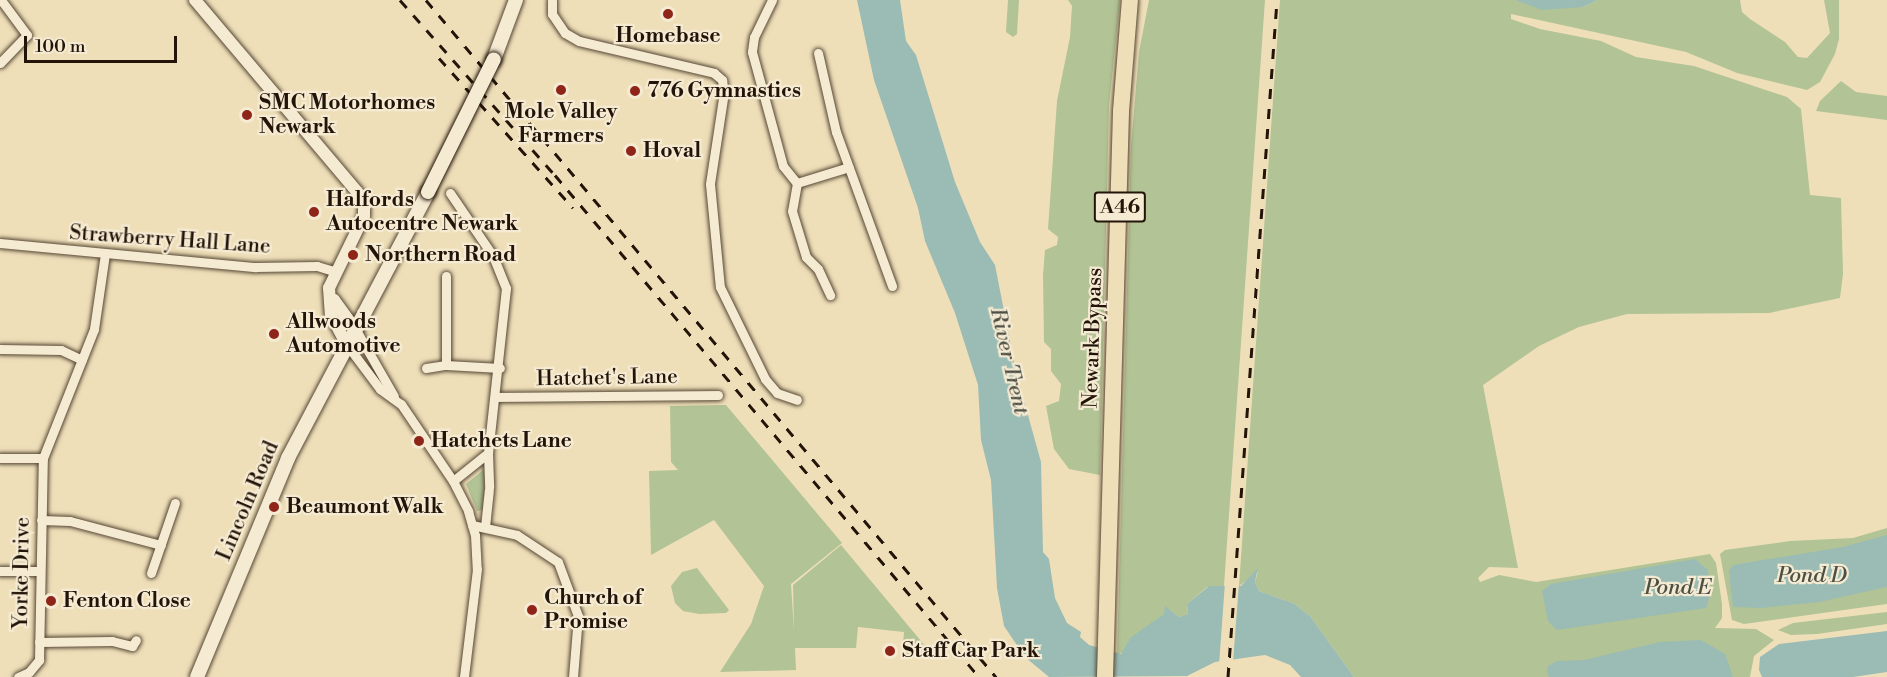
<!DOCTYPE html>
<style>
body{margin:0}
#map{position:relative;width:1887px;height:677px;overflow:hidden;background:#efdfb9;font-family:"Libre Bodoni",serif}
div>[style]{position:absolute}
.green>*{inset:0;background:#b2c395}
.water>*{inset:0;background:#9abcb4}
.pier>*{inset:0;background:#efdfb9}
.roads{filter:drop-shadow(0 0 2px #554734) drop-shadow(0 0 2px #554734)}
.minor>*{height:9px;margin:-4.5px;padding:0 4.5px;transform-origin:4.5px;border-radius:4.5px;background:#f5ead2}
.tertiary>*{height:12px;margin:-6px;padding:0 6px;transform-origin:6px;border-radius:6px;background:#f5ead2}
.secondary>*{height:14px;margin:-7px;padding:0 7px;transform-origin:7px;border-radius:7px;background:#f5ead2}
.trunk>*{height:16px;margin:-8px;padding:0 8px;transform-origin:8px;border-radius:8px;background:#efdfb9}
.rail>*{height:3px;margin-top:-1.5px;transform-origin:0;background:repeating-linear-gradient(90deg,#221408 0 10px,transparent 0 20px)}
.bridges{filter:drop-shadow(0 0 2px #221408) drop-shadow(0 0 2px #221408)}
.secondary-bridge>*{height:14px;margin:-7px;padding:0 7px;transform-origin:7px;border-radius:7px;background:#f5ead2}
.dots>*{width:16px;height:16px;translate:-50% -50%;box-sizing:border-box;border:3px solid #f5ead2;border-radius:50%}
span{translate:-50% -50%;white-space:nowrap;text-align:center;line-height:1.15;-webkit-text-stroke:4.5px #f5ead2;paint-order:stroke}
.shield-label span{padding:2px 4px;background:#f5ead2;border:2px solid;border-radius:4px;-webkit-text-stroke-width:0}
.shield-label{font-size:20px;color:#221408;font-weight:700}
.poi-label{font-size:21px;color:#221408;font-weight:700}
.left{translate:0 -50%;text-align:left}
.street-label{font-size:21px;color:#221408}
.water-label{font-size:22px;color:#4c4f44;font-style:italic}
.scale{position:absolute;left:24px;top:36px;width:153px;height:27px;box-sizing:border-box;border:3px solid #221408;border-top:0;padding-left:8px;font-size:18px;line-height:21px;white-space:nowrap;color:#221408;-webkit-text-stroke:4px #f5ead2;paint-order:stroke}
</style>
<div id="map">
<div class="green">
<i style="clip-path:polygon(1008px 0,1019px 0,1017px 34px,1013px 37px,1006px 32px)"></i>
<i style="clip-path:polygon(1068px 0,1120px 0,1109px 106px,1100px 475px,1069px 469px,1054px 449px,1046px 406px,1059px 401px,1061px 384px,1051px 371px,1051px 349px,1044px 342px,1043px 275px,1045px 250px,1057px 245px,1058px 237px,1048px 229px,1057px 101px,1070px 37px,1072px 6px)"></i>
<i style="clip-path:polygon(1149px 0,1265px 0,1224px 586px,1207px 587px,1187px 604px,1188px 614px,1179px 617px,1170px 610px,1129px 640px,1123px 652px,1117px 655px,1131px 146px,1139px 52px)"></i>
<i style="clip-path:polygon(1280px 0,1515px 0,1583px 7px,1598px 0,1740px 0,1742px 12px,1750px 19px,1785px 42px,1798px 57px,1807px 58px,1830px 33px,1824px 0,1839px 0,1839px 39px,1835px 54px,1820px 82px,1807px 90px,1737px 73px,1686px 52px,1511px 14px,1511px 19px,1540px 29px,1601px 41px,1636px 57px,1694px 66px,1787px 97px,1801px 109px,1810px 195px,1841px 198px,1843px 274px,1840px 298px,1769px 313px,1627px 314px,1579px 327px,1539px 346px,1483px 385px,1518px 568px,1489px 567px,1478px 578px,1480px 582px,1499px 575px,1536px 582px,1710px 554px,1716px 563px,1722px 604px,1722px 618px,1715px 628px,1756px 629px,1774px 640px,1754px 656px,1750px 677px,1354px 677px,1310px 616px,1293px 603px,1259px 591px,1255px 582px,1258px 572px,1239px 586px)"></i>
<i style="clip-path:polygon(1841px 81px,1856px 92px,1887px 96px,1887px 120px,1816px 111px,1820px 101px)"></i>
<i style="clip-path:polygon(726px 405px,842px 543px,791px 584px,794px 631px,793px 585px,841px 545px,931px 653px,902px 657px,904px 632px,858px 627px,856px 648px,795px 648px,796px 670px,720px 672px,751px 624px,764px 586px,714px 520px,651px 555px,649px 471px,678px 470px,671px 462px,670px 406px)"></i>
<i style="clip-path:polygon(486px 468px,483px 510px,477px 511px,466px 484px)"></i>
<i style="clip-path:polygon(1887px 528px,1887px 604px,1744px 624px,1732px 620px,1720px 554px,1725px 550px,1790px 541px,1853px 538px)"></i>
<i style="clip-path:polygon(697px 568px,729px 610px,726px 613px,699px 614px,683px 611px,675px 603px,671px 586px,682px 572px)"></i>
<i style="clip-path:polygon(1887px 612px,1887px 624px,1817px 634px,1791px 635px,1778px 630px,1793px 623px)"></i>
</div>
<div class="water">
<i style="clip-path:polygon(857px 0,900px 0,906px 41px,916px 55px,955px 182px,980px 242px,995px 265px,1016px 372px,1041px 462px,1043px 552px,1049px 559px,1055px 598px,1067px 623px,1081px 632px,1080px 637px,1089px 645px,1121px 654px,1130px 638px,1164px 614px,1165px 606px,1179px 617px,1188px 614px,1187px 604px,1209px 586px,1241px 586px,1258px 568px,1255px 582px,1259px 591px,1293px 603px,1310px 616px,1354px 677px,1301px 677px,1290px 665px,1265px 655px,1215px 662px,1187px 676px,1049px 677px,1025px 657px,1004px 626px,997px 588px,991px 480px,981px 440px,978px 385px,955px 313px,925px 241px,918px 208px,874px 80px)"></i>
<i style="clip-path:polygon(1515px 0,1598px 0,1583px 7px,1542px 10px)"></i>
<i style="clip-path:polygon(1887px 535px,1887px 587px,1819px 602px,1761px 608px,1733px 607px,1729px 571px,1733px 565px,1843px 547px)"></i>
<i style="clip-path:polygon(1695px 559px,1708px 570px,1710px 595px,1706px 608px,1557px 630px,1548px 621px,1542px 591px,1551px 584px)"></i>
<i style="clip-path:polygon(1887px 631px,1887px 672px,1853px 677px,1762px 677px,1759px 670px,1760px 657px,1779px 644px)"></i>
<i style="clip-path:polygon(1701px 640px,1725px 654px,1733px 677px,1549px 677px,1547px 671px,1548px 666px,1557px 661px,1584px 660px,1660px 642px)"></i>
</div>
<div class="pier">
<i style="clip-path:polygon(1225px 583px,1239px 583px,1233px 662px,1219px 665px)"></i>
</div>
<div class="roads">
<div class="minor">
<i style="left:552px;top:0;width:14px;rotate:90deg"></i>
<i style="left:552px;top:14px;width:23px;rotate:56deg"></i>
<i style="left:565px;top:33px;width:16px;rotate:30deg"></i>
<i style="left:579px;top:41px;width:139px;rotate:13.3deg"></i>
<i style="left:714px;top:73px;width:11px;rotate:41deg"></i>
<i style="left:722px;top:80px;width:12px;rotate:81deg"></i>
<i style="left:724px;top:92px;width:93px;rotate:98.7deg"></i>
<i style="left:710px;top:184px;width:103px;rotate:84.5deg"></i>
<i style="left:720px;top:287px;width:102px;rotate:63.9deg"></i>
<i style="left:765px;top:379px;width:18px;rotate:49deg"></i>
<i style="left:777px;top:393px;width:21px;rotate:19deg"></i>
<i style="left:772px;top:0;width:41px;rotate:115.9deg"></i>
<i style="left:754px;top:37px;width:15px;rotate:98deg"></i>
<i style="left:752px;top:52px;width:118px;rotate:74.8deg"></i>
<i style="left:783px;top:166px;width:22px;rotate:51deg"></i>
<i style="left:797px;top:183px;width:28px;rotate:100deg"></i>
<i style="left:792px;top:211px;width:48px;rotate:73.1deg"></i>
<i style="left:806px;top:257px;width:17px;rotate:45deg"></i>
<i style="left:818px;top:269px;width:29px;rotate:65deg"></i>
<i style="left:818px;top:53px;width:81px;rotate:77.2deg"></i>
<i style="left:836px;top:132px;width:164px;rotate:70deg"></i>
<i style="left:0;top:63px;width:39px;rotate:-46deg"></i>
<i style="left:27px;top:35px;width:44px;rotate:-126.6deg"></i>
<i style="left:797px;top:183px;width:54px;rotate:-17.1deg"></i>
<i style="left:450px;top:193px;width:76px;rotate:55.7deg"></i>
<i style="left:493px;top:256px;width:35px;rotate:68deg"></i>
<i style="left:506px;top:288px;width:166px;rotate:96.2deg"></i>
<i style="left:488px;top:453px;width:34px;rotate:88deg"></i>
<i style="left:0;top:243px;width:257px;rotate:5.4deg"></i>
<i style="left:256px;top:267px;width:61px;rotate:-0.9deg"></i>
<i style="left:317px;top:266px;width:21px;rotate:17deg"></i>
<i style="left:446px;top:276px;width:89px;rotate:90deg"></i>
<i style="left:446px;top:365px;width:54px;rotate:3.2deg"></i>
<i style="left:356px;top:330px;width:76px;rotate:60.1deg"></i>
<i style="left:347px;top:345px;width:55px;rotate:53.1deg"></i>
<i style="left:380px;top:389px;width:26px;rotate:36deg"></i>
<i style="left:401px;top:404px;width:93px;rotate:56deg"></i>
<i style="left:453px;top:481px;width:34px;rotate:63deg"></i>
<i style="left:468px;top:511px;width:25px;rotate:74deg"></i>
<i style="left:475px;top:535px;width:34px;rotate:87deg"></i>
<i style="left:477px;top:569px;width:109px;rotate:96.9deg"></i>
<i style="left:0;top:349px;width:61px;rotate:0.9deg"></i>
<i style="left:61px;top:350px;width:23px;rotate:25deg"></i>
<i style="left:426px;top:368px;width:20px;rotate:-9deg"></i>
<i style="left:496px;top:397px;width:222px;rotate:-0.5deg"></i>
<i style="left:0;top:458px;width:43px"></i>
<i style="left:453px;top:481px;width:45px;rotate:-38.7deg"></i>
<i style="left:41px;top:520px;width:29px;rotate:2deg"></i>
<i style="left:70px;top:521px;width:94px;rotate:14.8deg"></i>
<i style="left:472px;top:525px;width:46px;rotate:12.5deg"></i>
<i style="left:517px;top:535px;width:49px;rotate:33.4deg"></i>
<i style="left:558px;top:562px;width:58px;rotate:69.7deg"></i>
<i style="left:578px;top:616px;width:61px;rotate:94.7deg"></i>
<i style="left:485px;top:527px;width:37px;rotate:-84deg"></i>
<i style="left:0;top:571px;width:39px"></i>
<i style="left:151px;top:573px;width:74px;rotate:-71.1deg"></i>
<i style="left:39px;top:642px;width:73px;rotate:-0.8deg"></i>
<i style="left:112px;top:641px;width:21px;rotate:14deg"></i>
<i style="left:132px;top:646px;width:7px;rotate:-56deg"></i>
<i style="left:18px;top:677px;width:12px;rotate:-24deg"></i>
<i style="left:29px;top:672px;width:16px;rotate:-50deg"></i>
<i style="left:39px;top:660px;width:202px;rotate:-88.9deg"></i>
<i style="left:43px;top:458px;width:139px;rotate:-68.4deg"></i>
<i style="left:94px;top:329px;width:76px;rotate:-81.7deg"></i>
</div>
<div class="tertiary">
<i style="left:195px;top:0;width:262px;rotate:49.8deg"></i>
<i style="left:364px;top:200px;width:16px;rotate:90deg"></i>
<i style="left:364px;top:216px;width:80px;rotate:115.9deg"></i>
<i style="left:329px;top:288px;width:27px;rotate:86deg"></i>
<i style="left:331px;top:315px;width:34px;rotate:62deg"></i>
<i style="left:330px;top:299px;width:4px;rotate:14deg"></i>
<i style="left:334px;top:300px;width:37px;rotate:54deg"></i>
</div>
<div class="secondary">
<i style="left:494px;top:59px;width:63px;rotate:-69.6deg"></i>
<i style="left:197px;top:677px;width:237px;rotate:-67.4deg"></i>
<i style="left:288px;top:458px;width:301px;rotate:-62.2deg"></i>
</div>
<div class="trunk">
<i style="left:1105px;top:677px;width:566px;rotate:-88.38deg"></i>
<i style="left:1121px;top:111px;width:111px;rotate:-85.4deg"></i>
</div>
</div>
<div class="rail">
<i style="left:400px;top:0;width:234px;rotate:48.5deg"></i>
<i style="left:555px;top:175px;width:657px;rotate:49.81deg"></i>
<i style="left:426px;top:0;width:885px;rotate:49.9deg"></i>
<i style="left:439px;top:58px;width:201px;rotate:48.2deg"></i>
<i style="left:1228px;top:677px;width:679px;rotate:-85.86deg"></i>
</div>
<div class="bridges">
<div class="secondary-bridge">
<i style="left:428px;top:192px;width:148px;rotate:-63.6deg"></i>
</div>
</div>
<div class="dots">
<i style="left:668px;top:14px;background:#8f2418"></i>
<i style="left:561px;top:90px;background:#8f2418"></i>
<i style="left:635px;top:91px;background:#8f2418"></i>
<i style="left:247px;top:115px;background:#8f2418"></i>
<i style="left:631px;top:151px;background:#8f2418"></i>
<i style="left:314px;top:212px;background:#8f2418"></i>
<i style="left:353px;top:255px;background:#8f2418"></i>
<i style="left:274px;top:334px;background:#8f2418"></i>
<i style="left:419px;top:441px;background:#8f2418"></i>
<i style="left:274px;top:507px;background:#8f2418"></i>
<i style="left:51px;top:601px;background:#8f2418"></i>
<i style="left:532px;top:610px;background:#8f2418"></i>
<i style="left:890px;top:651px;background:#8f2418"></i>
</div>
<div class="shield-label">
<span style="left:1120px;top:207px">A46</span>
</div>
<div class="poi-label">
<span style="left:668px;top:36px">Homebase</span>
<span class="left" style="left:647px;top:91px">776 Gymnastics</span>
<span class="left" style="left:259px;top:115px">SMC Motorhomes<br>Newark</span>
<span style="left:561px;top:124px">Mole Valley<br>Farmers</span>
<span class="left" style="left:643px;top:151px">Hoval</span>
<span class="left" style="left:326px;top:212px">Halfords<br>Autocentre Newark</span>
<span class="left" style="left:365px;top:255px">Northern Road</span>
<span class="left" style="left:286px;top:334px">Allwoods<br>Automotive</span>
<span class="left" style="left:431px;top:441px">Hatchets Lane</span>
<span class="left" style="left:286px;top:507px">Beaumont Walk</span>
<span class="left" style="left:544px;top:610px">Church of<br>Promise</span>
<span class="left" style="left:63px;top:601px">Fenton Close</span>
<span class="left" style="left:902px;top:651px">Staff Car Park</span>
</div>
<div class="street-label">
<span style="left:170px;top:240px;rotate:4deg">Strawberry Hall Lane</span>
<span style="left:1093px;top:338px;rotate:-88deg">Newark Bypass</span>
<span style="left:607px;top:378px;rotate:-1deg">Hatchet's Lane</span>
<span style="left:248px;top:501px;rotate:-67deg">Lincoln Road</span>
<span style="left:22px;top:573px;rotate:-89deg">Yorke Drive</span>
</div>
<div class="water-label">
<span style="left:1009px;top:361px;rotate:77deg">River Trent</span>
<span style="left:1812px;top:576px">Pond D</span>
<span style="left:1678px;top:588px">Pond E</span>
</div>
<div class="scale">100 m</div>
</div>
